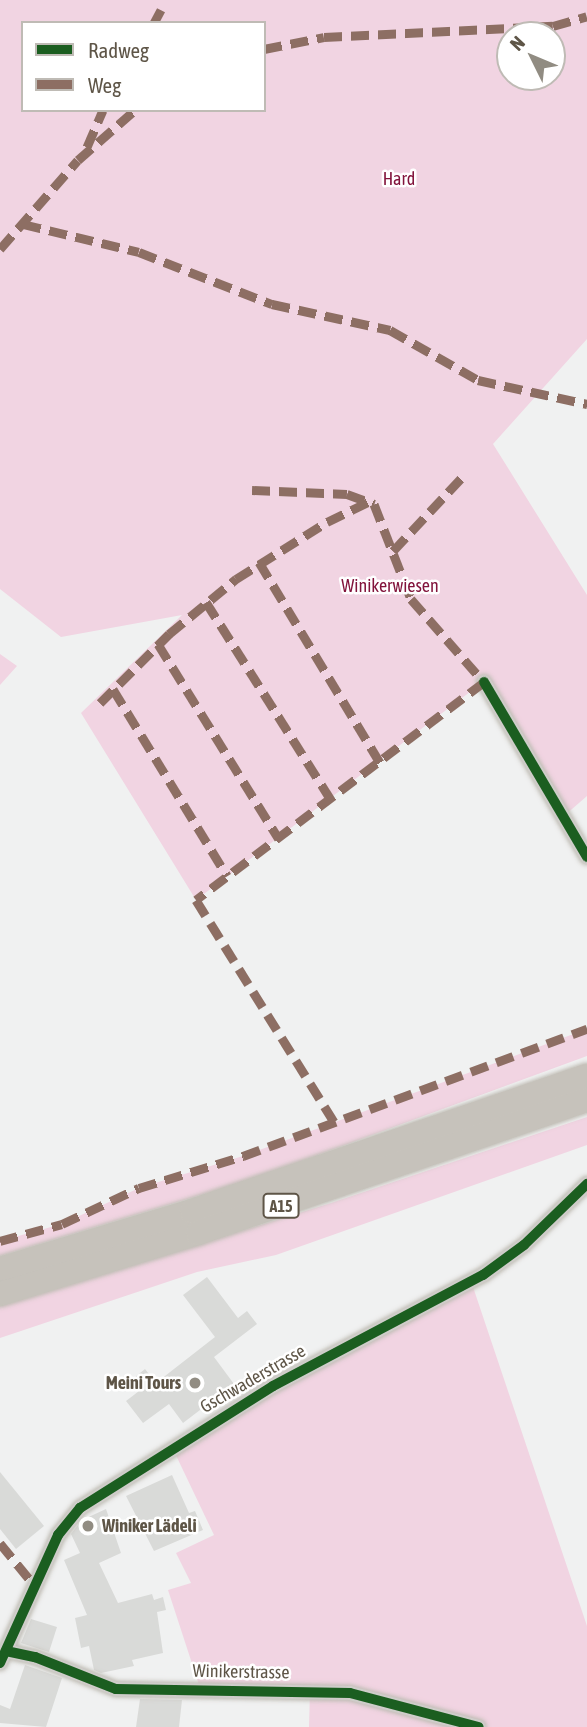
<!DOCTYPE html>
<meta charset="utf-8">
<style>
body{margin:0}
#map{position:relative;width:587px;height:1727px;overflow:hidden;background:#f0f1f1;font-family:"Asap Condensed",sans-serif}
div>[style]{position:absolute}
.green>*{inset:0;background:#f1d4e2}
.building>*{inset:0;background:#d9dad8}
.roads{filter:drop-shadow(0 0 2px #c0bdb5) drop-shadow(0 0 2px #c0bdb5)}
.street>*{height:14px;margin:-7px;padding:0 7px;transform-origin:7px;border-radius:7px;background:#cfcdca}
.highway>*{height:24px;margin:-12px;padding:0 12px;transform-origin:12px;border-radius:12px;background:#c6c2bb}
.quiet>*{height:9px;margin-top:-4.5px;transform-origin:0;background:repeating-linear-gradient(90deg,#8d6e63 0 18px,transparent 0 27px)}
.cycleway>*{height:10px;margin:-5px;padding:0 5px;transform-origin:5px;border-radius:5px;background:#1b5e20}
.dots>*{width:19px;height:19px;translate:-50% -50%;box-sizing:border-box;border:4px solid #fff;border-radius:50%}
span{translate:-50% -50%;white-space:nowrap;text-align:center;line-height:1.15;-webkit-text-stroke:5px #fff;paint-order:stroke}
.shield-label span{padding:2px 5px;background:#fff;border:2px solid;border-radius:5px;-webkit-text-stroke-width:0}
.shield-label{font-size:16px;color:#5e5547;font-weight:700}
.park-label{font-size:18px;color:#82143c}
.street-label{font-size:18px;color:#5e5547}
.poi-label{font-size:18px;color:#5e5547;font-weight:700}
.right{translate:-100% -50%;text-align:right}
.left{translate:0 -50%;text-align:left}
.legend{position:absolute;left:21px;top:21px;width:245px;height:91px;box-sizing:border-box;background:#fff;border:2px solid #bfbbb5;margin:0;padding:9px 12px;list-style:none;font-size:21px;color:#5e5547}
.legend li{display:flex;align-items:center;gap:14px;height:35px}
.legend b{width:35px;border:2px solid #bfbbb5}
.north{position:absolute;left:496px;top:21px;width:70px;height:70px;box-sizing:border-box;background:#fff;border:2px solid #bfbbb5;border-radius:50%;rotate:313deg;font-size:19px;font-weight:700;line-height:28px;text-align:center;color:#5e5547}
.north::after{content:'';display:block;margin:auto;width:24px;height:32px;background:#918c82;clip-path:polygon(50% 0,100% 100%,50% 72%,0 100%)}
</style>
<div id="map">
<div class="green">
<i style="clip-path:polygon(evenodd,0 0,587px 0,587px 339px,493px 444px,587px 595px,587px 796px,564px 816px,483px 682px,196px 900px,81px 713px,182px 615px,61px 637px,0 589px,0 0,23px 23px,264px 23px,264px 110px,23px 110px,23px 23px,0 0,510px 35px,552px 35px,552px 77px,510px 77px,510px 35px)"></i>
<i style="clip-path:polygon(0 654px,17px 666px,0 685px)"></i>
<i style="clip-path:polygon(587px 1029px,587px 1056px,250px 1180px,0 1256px,0 1241px,62px 1224px,139px 1188px,243px 1156px)"></i>
<i style="clip-path:polygon(587px 1117px,587px 1145px,276px 1255px,197px 1272px,0 1338px,0 1306px,331px 1203px)"></i>
<i style="clip-path:polygon(471px 1281px,587px 1626px,587px 1727px,309px 1727px,310px 1691px,200px 1688px,168px 1590px,191px 1583px,176px 1553px,214px 1535px,172px 1447px)"></i>
</div>
<div class="building">
<i style="clip-path:polygon(207px 1277px,238px 1318px,247px 1311px,257px 1324px,214px 1357px,234px 1384px,183px 1423px,169px 1404px,143px 1423px,126px 1401px,143px 1388px,135px 1377px,145px 1369px,156px 1383px,215px 1337px,183px 1295px)"></i>
<i style="clip-path:polygon(0 1472px,44px 1526px,16px 1549px,0 1529px)"></i>
<i style="clip-path:polygon(172px 1475px,189px 1513px,195px 1511px,203px 1530px,154px 1551px,126px 1496px)"></i>
<i style="clip-path:polygon(106px 1509px,121px 1553px,99px 1563px,118px 1603px,152px 1594px,154px 1600px,163px 1597px,166px 1610px,157px 1612px,163px 1653px,132px 1660px,134px 1666px,101px 1673px,94px 1670px,89px 1646px,81px 1648px,75px 1618px,87px 1615px,64px 1560px,80px 1553px,71px 1534px,82px 1520px)"></i>
<i style="clip-path:polygon(31px 1619px,57px 1627px,49px 1652px,21px 1643px)"></i>
<i style="clip-path:polygon(25px 1665px,62px 1678px,46px 1727px,0 1723px,0 1705px,10px 1709px)"></i>
<i style="clip-path:polygon(140px 1699px,182px 1700px,179px 1727px,136px 1727px)"></i>
</div>
<div class="roads">
<div class="street">
<i style="left:484px;top:682px;width:203px;rotate:59.5deg"></i>
<i style="left:6px;top:1651px;width:30px;rotate:12deg"></i>
<i style="left:35px;top:1657px;width:87px;rotate:21.6deg"></i>
<i style="left:116px;top:1689px;width:234px;rotate:1deg"></i>
<i style="left:350px;top:1693px;width:133px;rotate:14.8deg"></i>
<i style="left:0;top:1663px;width:141px;rotate:-65.6deg"></i>
<i style="left:58px;top:1535px;width:35px;rotate:-51deg"></i>
<i style="left:80px;top:1508px;width:228px;rotate:-32.3deg"></i>
<i style="left:273px;top:1386px;width:238px;rotate:-27.9deg"></i>
<i style="left:483px;top:1275px;width:51px;rotate:-36.2deg"></i>
<i style="left:524px;top:1245px;width:88px;rotate:-44.1deg"></i>
</div>
<div class="highway">
<i style="left:0;top:1269px;width:201px;rotate:-16.8deg"></i>
<i style="left:192px;top:1211px;width:417px;rotate:-18.9deg"></i>
<i style="left:0;top:1294px;width:207px;rotate:-17.1deg"></i>
<i style="left:198px;top:1233px;width:411px;rotate:-18.9deg"></i>
</div>
</div>
<div class="quiet">
<i style="left:154px;top:23px;width:15px;rotate:-62deg"></i>
<i style="left:264px;top:49px;width:61px;rotate:-11.3deg"></i>
<i style="left:324px;top:37px;width:229px;rotate:-2.8deg"></i>
<i style="left:553px;top:26px;width:35px;rotate:-16deg"></i>
<i style="left:87px;top:147px;width:40px;rotate:-66.6deg"></i>
<i style="left:23px;top:224px;width:119px;rotate:13.6deg"></i>
<i style="left:139px;top:252px;width:143px;rotate:21.4deg"></i>
<i style="left:272px;top:304px;width:121px;rotate:12.4deg"></i>
<i style="left:390px;top:330px;width:101px;rotate:29.6deg"></i>
<i style="left:478px;top:380px;width:112px;rotate:12.4deg"></i>
<i style="left:0;top:249px;width:118px;rotate:-48.8deg"></i>
<i style="left:78px;top:160px;width:76px;rotate:-41.3deg"></i>
<i style="left:252px;top:490px;width:95px;rotate:2.4deg"></i>
<i style="left:347px;top:494px;width:29px;rotate:20deg"></i>
<i style="left:374px;top:504px;width:102px;rotate:68.7deg"></i>
<i style="left:411px;top:599px;width:111px;rotate:48.7deg"></i>
<i style="left:484px;top:682px;width:361px;rotate:142.9deg"></i>
<i style="left:196px;top:900px;width:261px;rotate:58.1deg"></i>
<i style="left:393px;top:551px;width:105px;rotate:-46.9deg"></i>
<i style="left:259px;top:562px;width:236px;rotate:58.9deg"></i>
<i style="left:206px;top:602px;width:234px;rotate:57.7deg"></i>
<i style="left:158px;top:644px;width:229px;rotate:58.2deg"></i>
<i style="left:113px;top:689px;width:219px;rotate:58.6deg"></i>
<i style="left:100px;top:703px;width:98px;rotate:-45deg"></i>
<i style="left:169px;top:634px;width:87px;rotate:-39.4deg"></i>
<i style="left:236px;top:579px;width:107px;rotate:-32.1deg"></i>
<i style="left:327px;top:522px;width:48px;rotate:-26deg"></i>
<i style="left:0;top:1241px;width:64px;rotate:-15.3deg"></i>
<i style="left:62px;top:1224px;width:85px;rotate:-25.1deg"></i>
<i style="left:139px;top:1188px;width:109px;rotate:-17.1deg"></i>
<i style="left:243px;top:1156px;width:367px;rotate:-20.3deg"></i>
<i style="left:0;top:1543px;width:55px;rotate:50.9deg"></i>
</div>
<div class="cycleway">
<i style="left:484px;top:682px;width:203px;rotate:59.5deg"></i>
<i style="left:6px;top:1651px;width:30px;rotate:12deg"></i>
<i style="left:35px;top:1657px;width:87px;rotate:21.6deg"></i>
<i style="left:116px;top:1689px;width:234px;rotate:1deg"></i>
<i style="left:350px;top:1693px;width:133px;rotate:14.8deg"></i>
<i style="left:0;top:1663px;width:141px;rotate:-65.6deg"></i>
<i style="left:58px;top:1535px;width:35px;rotate:-51deg"></i>
<i style="left:80px;top:1508px;width:228px;rotate:-32.3deg"></i>
<i style="left:273px;top:1386px;width:238px;rotate:-27.9deg"></i>
<i style="left:483px;top:1275px;width:51px;rotate:-36.2deg"></i>
<i style="left:524px;top:1245px;width:88px;rotate:-44.1deg"></i>
</div>
<div class="dots">
<i style="left:195px;top:1383px;background:#918c82"></i>
<i style="left:88px;top:1526px;background:#918c82"></i>
</div>
<div class="shield-label">
<span style="left:281px;top:1206px">A15</span>
</div>
<div class="park-label">
<span style="left:399px;top:179px">Hard</span>
<span style="left:390px;top:586px">Winikerwiesen</span>
</div>
<div class="street-label">
<span style="left:253px;top:1379px;rotate:-30deg">Gschwaderstrasse</span>
<span style="left:241px;top:1672px;rotate:1deg">Winikerstrasse</span>
</div>
<div class="poi-label">
<span class="right" style="left:181px;top:1383px">Meini Tours</span>
<span class="left" style="left:102px;top:1526px">Winiker Lädeli</span>
</div>
<ul class="legend">
<li><b style="height:9px;background:#1b5e20"></b>Radweg</li>
<li><b style="height:9px;background:#8d6e63"></b>Weg</li>
</ul>
<div class="north">N</div>
</div>
